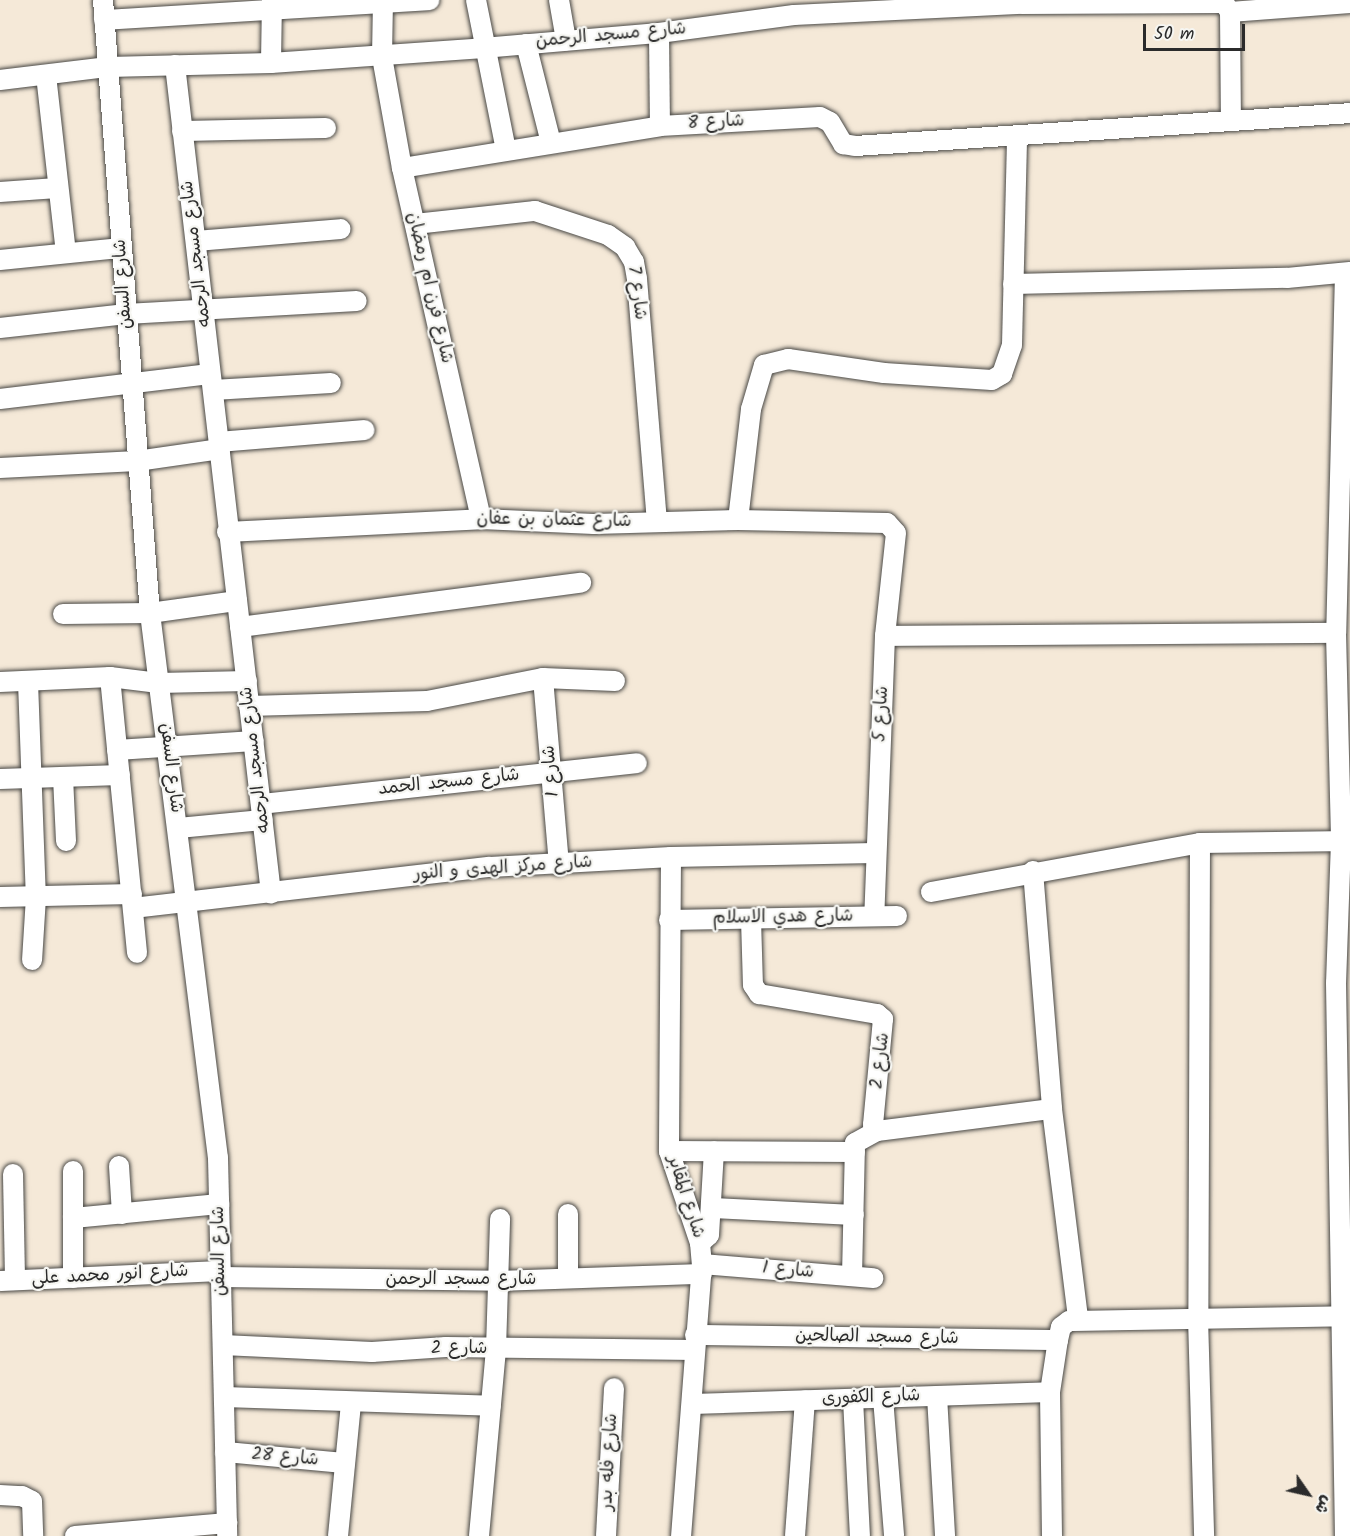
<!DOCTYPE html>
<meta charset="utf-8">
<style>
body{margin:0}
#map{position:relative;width:1350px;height:1536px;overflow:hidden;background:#f5e9d8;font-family:Kalam,"Playpen Sans Arabic",sans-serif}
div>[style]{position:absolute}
.roads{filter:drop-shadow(0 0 2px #494845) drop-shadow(0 0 2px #494845)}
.minor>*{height:20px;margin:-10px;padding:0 10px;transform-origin:10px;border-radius:10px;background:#fff}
span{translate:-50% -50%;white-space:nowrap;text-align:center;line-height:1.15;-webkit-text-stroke:4.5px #f6f6f2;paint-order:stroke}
.street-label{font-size:18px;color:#2b2b2b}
.north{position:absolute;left:1278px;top:1464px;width:60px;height:60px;-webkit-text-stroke:4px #f6f6f2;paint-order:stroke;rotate:124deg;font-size:16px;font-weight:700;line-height:24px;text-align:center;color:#2b2b2b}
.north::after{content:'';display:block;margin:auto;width:21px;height:27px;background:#2b2b2b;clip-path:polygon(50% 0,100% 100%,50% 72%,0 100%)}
.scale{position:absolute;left:1143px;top:24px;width:102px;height:27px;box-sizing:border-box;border:3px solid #2b2b2b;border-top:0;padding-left:8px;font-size:18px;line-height:21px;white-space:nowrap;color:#2b2b2b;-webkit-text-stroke:4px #f6f6f2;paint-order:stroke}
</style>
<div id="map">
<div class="roads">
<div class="minor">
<i style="left:103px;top:0;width:615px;rotate:85.62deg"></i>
<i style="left:150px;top:613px;width:549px;rotate:82.89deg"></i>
<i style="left:218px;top:1158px;width:378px;rotate:88.6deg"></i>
<i style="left:383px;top:0;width:57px;rotate:91deg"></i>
<i style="left:382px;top:57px;width:113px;rotate:79.8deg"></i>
<i style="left:402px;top:168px;width:360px;rotate:77.3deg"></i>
<i style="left:476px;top:0;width:153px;rotate:78.7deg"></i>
<i style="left:559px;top:0;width:41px;rotate:80.1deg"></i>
<i style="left:1222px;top:0;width:14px;rotate:56deg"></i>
<i style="left:1230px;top:12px;width:108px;rotate:89.5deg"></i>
<i style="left:1230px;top:12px;width:120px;rotate:-4.3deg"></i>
<i style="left:104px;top:20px;width:326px;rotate:-3.5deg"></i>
<i style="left:659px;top:33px;width:93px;rotate:89.4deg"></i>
<i style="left:526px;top:44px;width:102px;rotate:75.8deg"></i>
<i style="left:271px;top:63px;width:63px;rotate:-89.1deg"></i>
<i style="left:175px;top:65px;width:834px;rotate:83.39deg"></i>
<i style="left:46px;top:75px;width:178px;rotate:83.6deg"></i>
<i style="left:0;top:80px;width:109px;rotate:-6.9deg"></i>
<i style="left:108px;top:67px;width:163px;rotate:-1.4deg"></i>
<i style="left:271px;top:63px;width:213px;rotate:-4deg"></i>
<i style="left:483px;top:48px;width:177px;rotate:-4.9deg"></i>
<i style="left:659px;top:33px;width:136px;rotate:-7.6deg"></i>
<i style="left:794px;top:15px;width:228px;rotate:-2.8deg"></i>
<i style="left:1022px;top:4px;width:200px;rotate:-0.3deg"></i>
<i style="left:182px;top:131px;width:144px;rotate:-1.2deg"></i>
<i style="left:402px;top:168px;width:261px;rotate:-9.2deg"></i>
<i style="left:660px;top:126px;width:160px;rotate:-3.2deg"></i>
<i style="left:820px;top:117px;width:11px;rotate:27deg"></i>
<i style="left:830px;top:122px;width:26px;rotate:59deg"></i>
<i style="left:843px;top:144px;width:12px;rotate:9deg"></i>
<i style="left:855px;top:146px;width:496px;rotate:-3.8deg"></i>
<i style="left:0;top:192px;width:57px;rotate:-4deg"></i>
<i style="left:415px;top:224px;width:121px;rotate:-6.2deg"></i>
<i style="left:535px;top:211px;width:77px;rotate:18.2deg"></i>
<i style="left:608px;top:235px;width:21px;rotate:35deg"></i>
<i style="left:625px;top:247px;width:17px;rotate:59deg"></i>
<i style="left:634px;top:262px;width:17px;rotate:80deg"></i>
<i style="left:637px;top:279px;width:243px;rotate:85.3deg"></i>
<i style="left:196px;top:241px;width:145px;rotate:-4.7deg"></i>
<i style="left:0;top:260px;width:122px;rotate:-5.7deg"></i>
<i style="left:1345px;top:273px;width:360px;rotate:91.4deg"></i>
<i style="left:1336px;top:633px;width:208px;rotate:88.6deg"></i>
<i style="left:1341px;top:841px;width:142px;rotate:92deg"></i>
<i style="left:1336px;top:983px;width:553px;rotate:89.07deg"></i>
<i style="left:1013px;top:284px;width:274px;rotate:-1.3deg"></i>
<i style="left:1287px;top:278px;width:63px;rotate:-5.4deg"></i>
<i style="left:0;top:328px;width:127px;rotate:-6.3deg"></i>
<i style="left:126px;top:314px;width:231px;rotate:-3.2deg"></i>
<i style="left:213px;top:390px;width:118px;rotate:-3.4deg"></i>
<i style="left:0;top:399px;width:211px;rotate:-6.8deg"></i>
<i style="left:219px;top:442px;width:146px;rotate:-4.7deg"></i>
<i style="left:0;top:468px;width:137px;rotate:-2.9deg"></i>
<i style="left:137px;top:461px;width:84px;rotate:-8.2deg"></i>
<i style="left:738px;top:520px;width:112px;rotate:-83.3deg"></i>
<i style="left:751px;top:409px;width:46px;rotate:-73.5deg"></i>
<i style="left:764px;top:365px;width:25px;rotate:-14deg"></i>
<i style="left:788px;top:359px;width:97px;rotate:8.3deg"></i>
<i style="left:884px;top:373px;width:108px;rotate:3.7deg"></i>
<i style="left:992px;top:380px;width:12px;rotate:-31deg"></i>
<i style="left:1002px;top:374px;width:31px;rotate:-71deg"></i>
<i style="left:1012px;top:345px;width:209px;rotate:-88.6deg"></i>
<i style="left:227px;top:532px;width:254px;rotate:-2.9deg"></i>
<i style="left:481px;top:519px;width:113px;rotate:2.5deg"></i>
<i style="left:594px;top:524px;width:144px;rotate:-1.6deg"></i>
<i style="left:738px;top:520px;width:149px;rotate:1.2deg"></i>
<i style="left:887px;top:523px;width:13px;rotate:48deg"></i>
<i style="left:896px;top:533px;width:104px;rotate:96.1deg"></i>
<i style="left:885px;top:636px;width:280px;rotate:92.2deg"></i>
<i style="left:63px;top:614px;width:87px;rotate:-0.7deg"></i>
<i style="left:150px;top:613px;width:88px;rotate:-7.9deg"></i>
<i style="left:240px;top:627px;width:344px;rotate:-7.4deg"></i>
<i style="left:885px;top:636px;width:451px;rotate:-0.4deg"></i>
<i style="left:110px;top:677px;width:277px;rotate:84.4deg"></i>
<i style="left:543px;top:678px;width:188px;rotate:85.1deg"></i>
<i style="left:0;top:682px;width:110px;rotate:-2.6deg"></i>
<i style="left:110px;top:677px;width:49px;rotate:7deg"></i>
<i style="left:159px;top:683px;width:88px;rotate:-1.3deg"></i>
<i style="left:28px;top:682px;width:215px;rotate:87.9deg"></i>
<i style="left:36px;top:897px;width:63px;rotate:93.6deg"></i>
<i style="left:249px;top:706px;width:178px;rotate:-1.6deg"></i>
<i style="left:427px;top:701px;width:118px;rotate:-11.2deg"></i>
<i style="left:543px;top:678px;width:72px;rotate:2.4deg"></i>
<i style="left:117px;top:750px;width:137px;rotate:-3.8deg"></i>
<i style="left:63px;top:777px;width:64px;rotate:87.3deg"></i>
<i style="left:0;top:779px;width:120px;rotate:-1.9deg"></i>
<i style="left:261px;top:804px;width:378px;rotate:-6.2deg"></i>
<i style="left:178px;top:828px;width:85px;rotate:-5.4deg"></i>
<i style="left:1200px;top:843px;width:474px;rotate:90.2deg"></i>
<i style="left:1198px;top:1317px;width:219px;rotate:88.4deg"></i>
<i style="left:671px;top:857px;width:294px;rotate:90.4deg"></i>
<i style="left:669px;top:1151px;width:97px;rotate:71.4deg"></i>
<i style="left:700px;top:1243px;width:21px;rotate:85deg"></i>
<i style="left:702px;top:1264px;width:273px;rotate:94.4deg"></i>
<i style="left:1033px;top:871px;width:239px;rotate:85.4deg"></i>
<i style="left:1052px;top:1109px;width:212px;rotate:82.9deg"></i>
<i style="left:931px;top:892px;width:273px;rotate:-10.3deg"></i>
<i style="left:1200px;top:843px;width:150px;rotate:-0.8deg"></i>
<i style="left:0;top:897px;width:132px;rotate:-1.3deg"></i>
<i style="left:133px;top:908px;width:359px;rotate:-6.6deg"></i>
<i style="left:490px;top:867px;width:181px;rotate:-3.2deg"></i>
<i style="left:671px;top:857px;width:204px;rotate:-1.1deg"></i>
<i style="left:751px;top:919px;width:66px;rotate:88.3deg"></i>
<i style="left:753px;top:985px;width:11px;rotate:56deg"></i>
<i style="left:759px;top:994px;width:120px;rotate:9.6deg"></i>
<i style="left:877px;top:1014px;width:8px;rotate:40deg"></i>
<i style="left:883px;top:1019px;width:106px;rotate:95.4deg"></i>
<i style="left:873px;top:1125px;width:7px;rotate:56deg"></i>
<i style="left:877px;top:1131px;width:176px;rotate:-7.2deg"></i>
<i style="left:669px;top:920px;width:228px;rotate:-1deg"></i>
<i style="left:669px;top:1151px;width:186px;rotate:0.3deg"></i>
<i style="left:119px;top:1166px;width:48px;rotate:86.4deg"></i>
<i style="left:13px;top:1174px;width:106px;rotate:88.9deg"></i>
<i style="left:713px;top:1208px;width:141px;rotate:2.8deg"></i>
<i style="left:568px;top:1214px;width:64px;rotate:90deg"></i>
<i style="left:73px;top:1218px;width:147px;rotate:-5.5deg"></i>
<i style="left:700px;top:1243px;width:12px;rotate:-42deg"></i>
<i style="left:709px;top:1235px;width:84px;rotate:-86.6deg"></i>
<i style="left:702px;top:1264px;width:172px;rotate:4.7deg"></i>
<i style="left:852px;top:1276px;width:133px;rotate:-88.7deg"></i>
<i style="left:855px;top:1143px;width:25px;rotate:-29deg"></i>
<i style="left:221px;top:1277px;width:277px;rotate:0.8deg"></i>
<i style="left:498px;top:1281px;width:204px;rotate:-2deg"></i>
<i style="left:73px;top:1278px;width:107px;rotate:-90deg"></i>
<i style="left:0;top:1281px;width:221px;rotate:-2.6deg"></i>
<i style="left:695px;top:1335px;width:363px;rotate:0.8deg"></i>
<i style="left:223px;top:1345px;width:149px;rotate:2.7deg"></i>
<i style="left:372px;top:1352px;width:74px;rotate:-3.9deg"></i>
<i style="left:446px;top:1347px;width:249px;rotate:0.7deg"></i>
<i style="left:937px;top:1396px;width:140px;rotate:86.7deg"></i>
<i style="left:224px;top:1397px;width:267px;rotate:1.9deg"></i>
<i style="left:883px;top:1398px;width:138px;rotate:85.4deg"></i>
<i style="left:853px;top:1399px;width:137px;rotate:87.1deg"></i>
<i style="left:692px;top:1404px;width:358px;rotate:-1.9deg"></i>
<i style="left:225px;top:1452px;width:120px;rotate:5.3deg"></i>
<i style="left:0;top:1495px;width:22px;rotate:3deg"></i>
<i style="left:22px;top:1496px;width:11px;rotate:27deg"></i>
<i style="left:32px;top:1501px;width:35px;rotate:88deg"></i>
<i style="left:75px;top:1536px;width:153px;rotate:-4.9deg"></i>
<i style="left:338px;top:1536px;width:134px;rotate:-84.4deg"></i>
<i style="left:479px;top:1536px;width:188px;rotate:-84.8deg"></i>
<i style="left:496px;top:1349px;width:130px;rotate:-88.2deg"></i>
<i style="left:606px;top:1536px;width:148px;rotate:-86.9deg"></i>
<i style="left:795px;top:1536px;width:136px;rotate:-85.8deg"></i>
<i style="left:1052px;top:1536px;width:144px;rotate:-90.8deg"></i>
<i style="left:1050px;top:1392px;width:53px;rotate:-81.3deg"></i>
<i style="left:1058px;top:1340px;width:13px;rotate:-77deg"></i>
<i style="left:1061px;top:1327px;width:10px;rotate:-37deg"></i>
<i style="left:1069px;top:1321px;width:281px;rotate:-1deg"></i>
</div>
</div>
<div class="street-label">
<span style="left:611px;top:36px;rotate:-5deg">شارع مسجد الرحمن</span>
<span style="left:716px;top:123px;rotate:-3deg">شارع 8</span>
<span style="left:197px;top:254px;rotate:-97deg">شارع مسجد الرحمه</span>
<span style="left:124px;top:284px;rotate:-94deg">شارع السفن</span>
<span style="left:429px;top:288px;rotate:77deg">شارع فرن ام رمضان</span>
<span style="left:636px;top:293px;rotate:82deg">شارع 7</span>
<span style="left:554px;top:521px;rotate:1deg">شارع عثمان بن عفان</span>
<span style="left:882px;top:714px;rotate:-87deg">شارع 5</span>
<span style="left:256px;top:760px;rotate:-97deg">شارع مسجد الرحمه</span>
<span style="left:170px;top:768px;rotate:83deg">شارع السفن</span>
<span style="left:552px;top:771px;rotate:-95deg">شارع 1</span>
<span style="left:449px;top:783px;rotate:-6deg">شارع مسجد الحمد</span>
<span style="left:503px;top:869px;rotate:-4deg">شارع مركز الهدى و النور</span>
<span style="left:783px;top:918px;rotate:-1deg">شارع هدي الاسلام</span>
<span style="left:881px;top:1061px;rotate:-83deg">شارع 2</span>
<span style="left:685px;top:1197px;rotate:72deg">شارع المقابر</span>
<span style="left:220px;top:1251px;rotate:-91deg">شارع السفن</span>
<span style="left:788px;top:1271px;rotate:5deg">شارع 1</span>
<span style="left:110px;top:1276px;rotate:-3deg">شارع انور محمد على</span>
<span style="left:461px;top:1280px">شارع مسجد الرحمن</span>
<span style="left:877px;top:1338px;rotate:1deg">شارع مسجد الصالحين</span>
<span style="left:459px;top:1349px">شارع 2</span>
<span style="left:871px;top:1398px;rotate:-2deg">شارع الكفورى</span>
<span style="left:285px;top:1458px;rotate:5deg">شارع 28</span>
<span style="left:610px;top:1462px;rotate:-87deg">شارع فله بدر</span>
</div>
<div class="north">ش</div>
<div class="scale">50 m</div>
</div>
